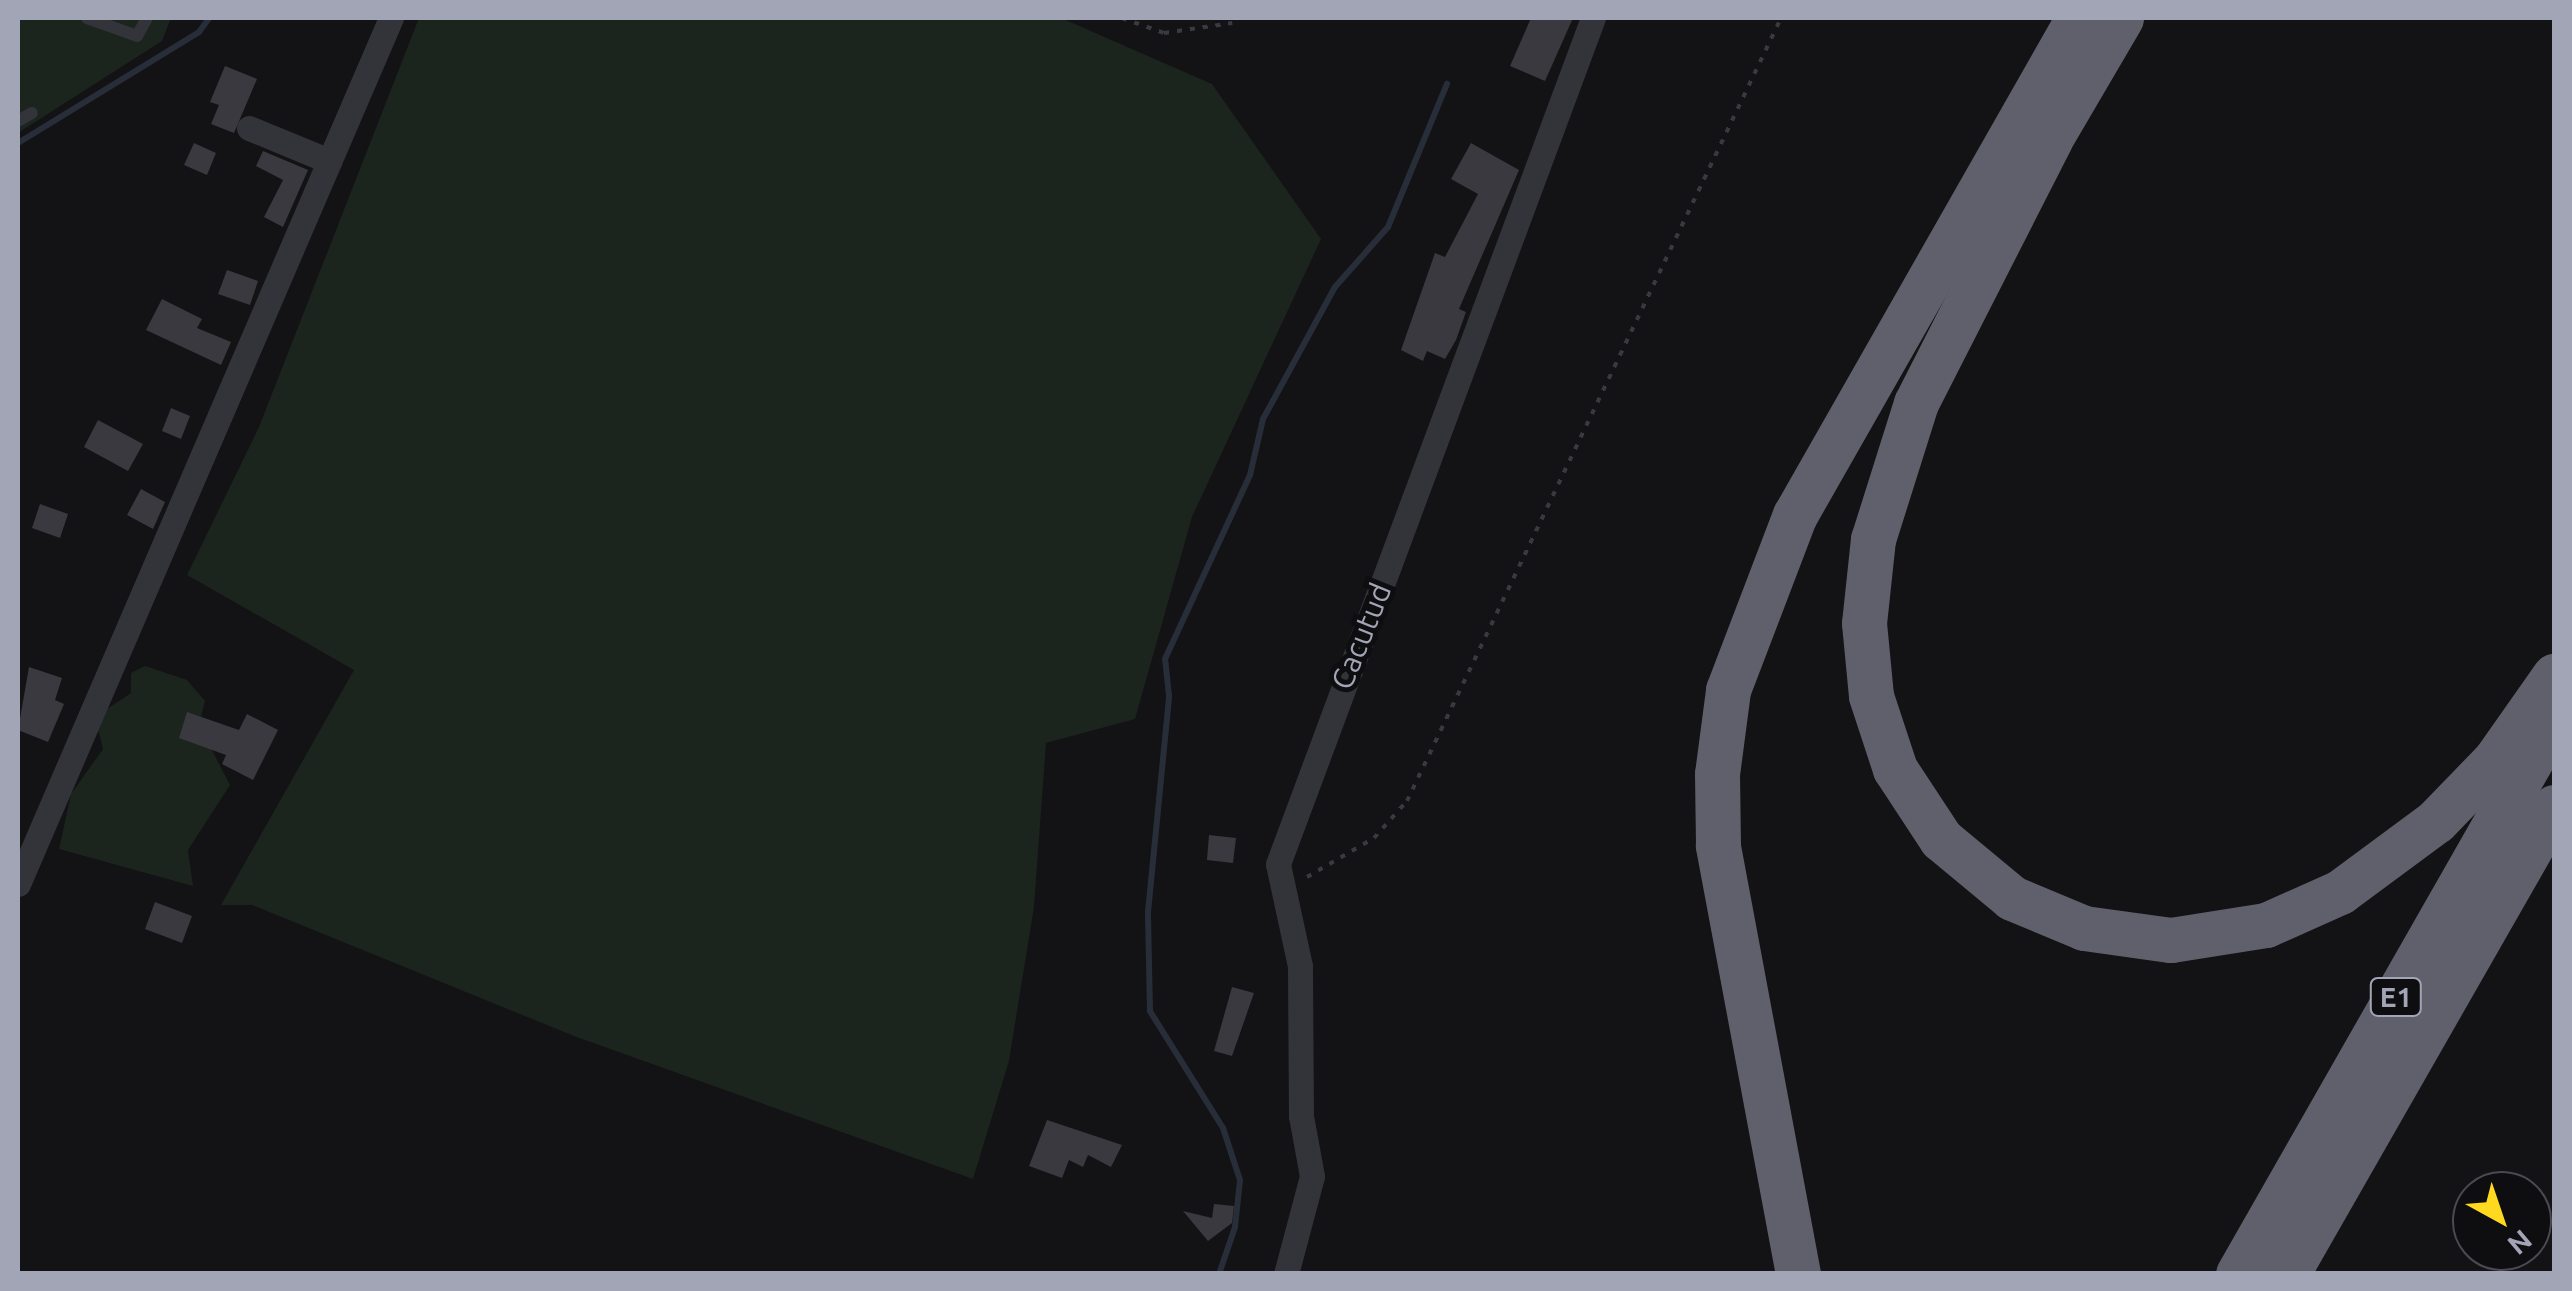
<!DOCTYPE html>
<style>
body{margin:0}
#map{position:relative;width:2572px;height:1291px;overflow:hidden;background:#131214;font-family:Ubuntu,sans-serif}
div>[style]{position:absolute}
.green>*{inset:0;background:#1c241e}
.stream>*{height:6px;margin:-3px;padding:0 3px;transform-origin:3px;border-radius:3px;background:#282e39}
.building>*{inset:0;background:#3a393f}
.path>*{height:4px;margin-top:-2px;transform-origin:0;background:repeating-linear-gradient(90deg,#393a41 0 5px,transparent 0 13px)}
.lane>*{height:12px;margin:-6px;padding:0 6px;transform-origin:6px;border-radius:6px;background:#33333a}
.street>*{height:25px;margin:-12.5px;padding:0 12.5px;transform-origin:12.5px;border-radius:12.5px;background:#33333a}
.highway>*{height:45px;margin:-22.5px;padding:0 22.5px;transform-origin:22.5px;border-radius:22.5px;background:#5f606b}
span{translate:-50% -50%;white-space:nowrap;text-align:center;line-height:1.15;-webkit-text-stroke:10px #0e0d0f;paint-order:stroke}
.shield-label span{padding:2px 8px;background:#0e0d0f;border:2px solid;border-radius:8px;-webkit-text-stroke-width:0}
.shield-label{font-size:28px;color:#a2a5b6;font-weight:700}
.street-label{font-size:30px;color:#a2a5b6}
.frame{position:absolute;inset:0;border:20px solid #a2a5b6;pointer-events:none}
.north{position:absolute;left:2452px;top:1171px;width:100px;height:100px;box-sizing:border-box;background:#0e0d0f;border:2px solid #494a52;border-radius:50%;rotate:140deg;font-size:28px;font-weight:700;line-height:40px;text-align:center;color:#a2a5b6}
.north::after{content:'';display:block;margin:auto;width:35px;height:45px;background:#ffd920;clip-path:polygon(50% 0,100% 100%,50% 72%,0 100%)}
</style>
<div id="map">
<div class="green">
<i style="clip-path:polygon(18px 18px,171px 18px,162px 41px,18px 133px)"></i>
<i style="clip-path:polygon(419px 18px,1061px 18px,1212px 84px,1321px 239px,1192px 517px,1135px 719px,1046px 743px,1034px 907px,1009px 1061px,973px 1179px,574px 1036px,252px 905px,221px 905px,354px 670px,187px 575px,259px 427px)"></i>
<i style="clip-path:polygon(145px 666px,187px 680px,205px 701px,199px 725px,230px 785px,188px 850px,193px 886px,59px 849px,71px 794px,103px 749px,95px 717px,131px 693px,131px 673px)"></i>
</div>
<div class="stream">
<i style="left:18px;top:143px;width:212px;rotate:-31.5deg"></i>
<i style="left:199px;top:32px;width:17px;rotate:-54deg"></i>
<i style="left:1219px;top:1274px;width:50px;rotate:-71.2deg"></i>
<i style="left:1235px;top:1227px;width:47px;rotate:-83.9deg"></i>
<i style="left:1240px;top:1180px;width:55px;rotate:-108.1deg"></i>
<i style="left:1223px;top:1128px;width:138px;rotate:-122deg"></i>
<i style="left:1150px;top:1011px;width:99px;rotate:-91.2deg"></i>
<i style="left:1148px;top:912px;width:217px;rotate:-84.4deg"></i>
<i style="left:1169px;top:696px;width:37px;rotate:-96deg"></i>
<i style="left:1165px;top:659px;width:203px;rotate:-65.2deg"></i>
<i style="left:1250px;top:475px;width:57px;rotate:-76.9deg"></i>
<i style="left:1263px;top:419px;width:150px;rotate:-61.4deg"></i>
<i style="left:1335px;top:287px;width:80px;rotate:-48.5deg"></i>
<i style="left:1388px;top:227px;width:155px;rotate:-67.6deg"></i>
</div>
<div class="building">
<i style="clip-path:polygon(1531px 18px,1573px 18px,1545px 81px,1510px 66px)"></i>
<i style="clip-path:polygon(225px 66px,257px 79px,234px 133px,211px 124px,219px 105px,210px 102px)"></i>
<i style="clip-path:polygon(194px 143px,216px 153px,207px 175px,184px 165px)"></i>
<i style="clip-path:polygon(1471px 143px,1519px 170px,1459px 309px,1466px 312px,1456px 340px,1445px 359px,1427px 351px,1423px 361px,1401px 350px,1435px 253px,1445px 257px,1478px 194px,1451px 179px)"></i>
<i style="clip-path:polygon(263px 151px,308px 170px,283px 227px,264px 217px,283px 180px,256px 166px)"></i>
<i style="clip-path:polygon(227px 270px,258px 281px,250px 305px,218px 294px)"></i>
<i style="clip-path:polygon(162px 299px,202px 319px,197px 328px,231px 342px,221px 365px,146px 330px)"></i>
<i style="clip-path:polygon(171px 408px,190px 416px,181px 439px,162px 431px)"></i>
<i style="clip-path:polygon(98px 420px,143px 444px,128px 471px,84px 447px)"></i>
<i style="clip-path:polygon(141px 489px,165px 502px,153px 529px,127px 515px)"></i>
<i style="clip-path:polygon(40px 504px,68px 514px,60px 538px,32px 528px)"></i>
<i style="clip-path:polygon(29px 667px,62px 678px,55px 700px,64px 704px,48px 742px,18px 730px)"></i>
<i style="clip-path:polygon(187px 712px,239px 730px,247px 714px,278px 730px,253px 780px,222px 764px,226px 755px,179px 738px)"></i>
<i style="clip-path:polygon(1209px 835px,1236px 838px,1233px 863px,1207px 860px)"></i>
<i style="clip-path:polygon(155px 902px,192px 916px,182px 943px,145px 929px)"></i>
<i style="clip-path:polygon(1232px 987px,1254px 993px,1232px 1056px,1214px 1051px)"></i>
<i style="clip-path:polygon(1047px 1120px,1122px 1145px,1111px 1167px,1088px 1155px,1083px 1167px,1069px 1160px,1062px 1178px,1029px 1166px)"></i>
<i style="clip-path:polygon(1214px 1204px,1234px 1206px,1232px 1223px,1208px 1241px,1183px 1211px,1212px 1218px)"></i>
</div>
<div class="path">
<i style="left:1122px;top:18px;width:45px;rotate:19.7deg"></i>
<i style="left:1164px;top:33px;width:69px;rotate:-8.4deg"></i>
<i style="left:1307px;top:877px;width:78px;rotate:-30.2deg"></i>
<i style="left:1374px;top:838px;width:50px;rotate:-48.3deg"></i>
<i style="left:1407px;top:801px;width:868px;rotate:-64.47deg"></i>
</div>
<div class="lane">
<i style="left:87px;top:18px;width:53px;rotate:19.8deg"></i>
<i style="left:137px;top:36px;width:21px;rotate:-61deg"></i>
<i style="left:18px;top:121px;width:16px;rotate:-30deg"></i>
</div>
<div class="street">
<i style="left:249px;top:128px;width:87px;rotate:22.4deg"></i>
<i style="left:18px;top:884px;width:943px;rotate:-66.7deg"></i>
<i style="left:1286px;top:1274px;width:101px;rotate:-75.1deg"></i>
<i style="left:1312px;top:1176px;width:61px;rotate:-100.4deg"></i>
<i style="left:1301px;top:1116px;width:150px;rotate:-90.4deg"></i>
<i style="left:1300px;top:966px;width:104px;rotate:-102.2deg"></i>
<i style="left:1278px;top:864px;width:903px;rotate:-69.58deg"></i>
</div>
<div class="highway">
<i style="left:2050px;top:140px;width:295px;rotate:117deg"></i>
<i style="left:1916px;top:403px;width:143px;rotate:107.5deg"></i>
<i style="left:1873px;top:539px;width:84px;rotate:96.1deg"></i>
<i style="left:1864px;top:623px;width:73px;rotate:84.5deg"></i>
<i style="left:1871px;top:696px;width:77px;rotate:71.8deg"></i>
<i style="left:1895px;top:769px;width:84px;rotate:56.7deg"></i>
<i style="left:1941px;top:839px;width:92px;rotate:39.7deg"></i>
<i style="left:2012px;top:898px;width:78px;rotate:22.6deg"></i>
<i style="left:2084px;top:928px;width:88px;rotate:7.9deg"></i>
<i style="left:2171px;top:940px;width:96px;rotate:-9deg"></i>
<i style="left:2266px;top:925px;width:81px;rotate:-24deg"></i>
<i style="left:2340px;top:892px;width:119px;rotate:-36.5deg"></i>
<i style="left:2436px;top:821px;width:85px;rotate:-46deg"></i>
<i style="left:2495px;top:760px;width:103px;rotate:-54.9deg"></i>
<i style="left:2036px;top:163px;width:168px;rotate:-59.6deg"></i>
<i style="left:1798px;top:1274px;width:436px;rotate:-100.6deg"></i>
<i style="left:1718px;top:845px;width:71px;rotate:-90.8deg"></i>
<i style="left:1717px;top:774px;width:85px;rotate:-82.5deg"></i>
<i style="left:1728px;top:690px;width:187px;rotate:-69.1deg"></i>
<i style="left:1795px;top:515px;width:572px;rotate:-60.34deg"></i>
<i style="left:2238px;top:1274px;width:638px;rotate:-60.3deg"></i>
<i style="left:2287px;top:1274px;width:538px;rotate:-60.24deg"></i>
</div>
<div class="shield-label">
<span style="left:2396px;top:997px">E1</span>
</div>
<div class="street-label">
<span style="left:1361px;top:636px;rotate:-68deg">Cacutud</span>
</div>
<div class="frame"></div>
<div class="north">N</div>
</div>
